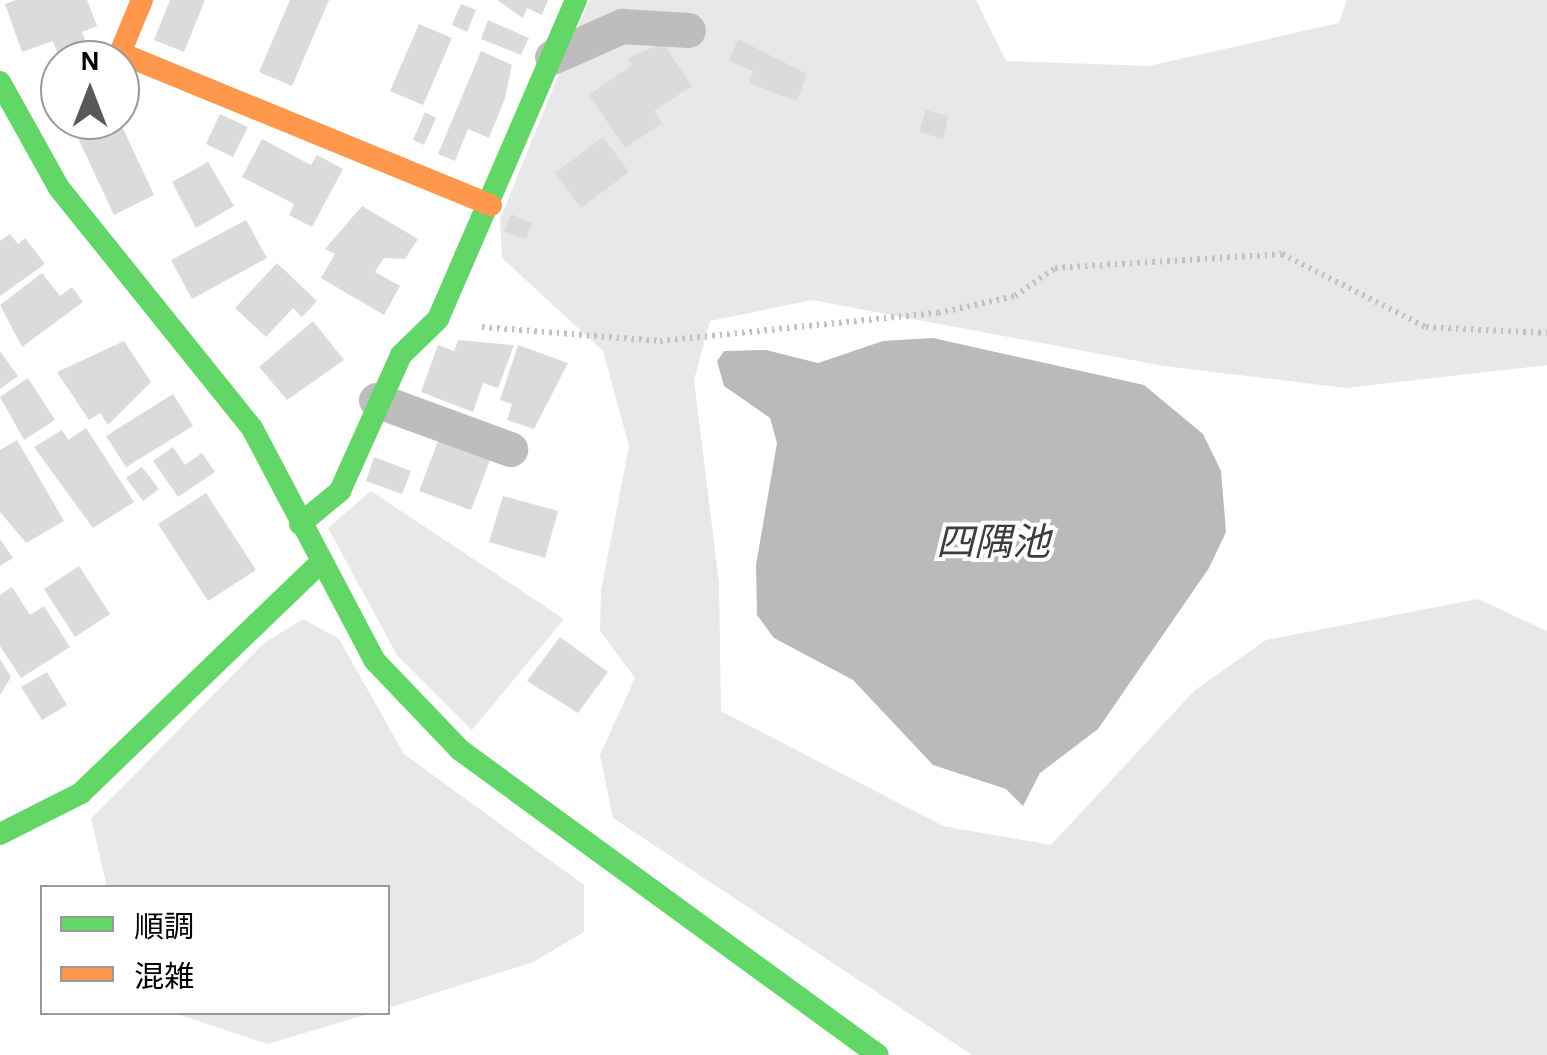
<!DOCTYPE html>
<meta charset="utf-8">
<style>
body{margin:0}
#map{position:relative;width:1547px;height:1055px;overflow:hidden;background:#fff;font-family:"Alegreya Sans","Noto Sans JP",sans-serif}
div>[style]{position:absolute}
.green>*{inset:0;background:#e8e8e8}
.water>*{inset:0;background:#bababa}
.building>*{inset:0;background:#dbdbdb}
.path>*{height:6px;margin-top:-3px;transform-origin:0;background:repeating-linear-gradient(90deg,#c2c2c2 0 2.5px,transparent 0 7.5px)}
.street>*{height:35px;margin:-17.5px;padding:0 17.5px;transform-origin:17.5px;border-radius:17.5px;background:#bdbdbd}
.fast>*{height:22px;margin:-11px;padding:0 11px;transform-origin:11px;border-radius:11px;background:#63d668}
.slow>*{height:22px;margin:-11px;padding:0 11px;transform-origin:11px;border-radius:11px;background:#ff974d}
span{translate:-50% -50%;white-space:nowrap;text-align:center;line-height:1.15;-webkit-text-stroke:8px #fff;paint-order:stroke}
.water-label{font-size:38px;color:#3d3d3d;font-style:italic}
.legend{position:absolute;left:40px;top:885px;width:350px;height:130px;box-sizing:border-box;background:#fff;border:2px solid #999;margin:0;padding:12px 18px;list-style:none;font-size:30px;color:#000}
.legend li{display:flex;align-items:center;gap:20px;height:50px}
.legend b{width:50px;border:2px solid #999}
.north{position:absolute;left:40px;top:40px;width:100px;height:100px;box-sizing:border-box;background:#fff;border:2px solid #999;border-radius:50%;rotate:0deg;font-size:28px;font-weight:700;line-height:40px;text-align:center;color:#000}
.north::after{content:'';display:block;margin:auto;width:35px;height:45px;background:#595959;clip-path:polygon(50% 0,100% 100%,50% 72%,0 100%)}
</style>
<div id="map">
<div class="green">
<i style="clip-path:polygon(589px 0,976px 0,1006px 61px,1149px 66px,1339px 23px,1347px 0,1547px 0,1547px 365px,1346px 388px,1164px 366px,812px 300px,710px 321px,694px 380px,719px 583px,721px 711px,943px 826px,1051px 845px,1195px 690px,1266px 640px,1478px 599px,1547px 631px,1547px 1055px,972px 1055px,613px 818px,600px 755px,635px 678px,600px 631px,601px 591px,629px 446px,603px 351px,502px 258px,500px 219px)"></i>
<i style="clip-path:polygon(371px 491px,564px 619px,472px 730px,397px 655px,328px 528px)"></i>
<i style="clip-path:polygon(303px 619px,339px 639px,404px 754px,584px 885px,584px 932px,533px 962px,388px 1008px,388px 888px,107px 887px,91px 819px,264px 643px)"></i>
<i style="clip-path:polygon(174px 1013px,372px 1013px,267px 1044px)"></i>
</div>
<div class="water">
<i style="clip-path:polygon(933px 338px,1144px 385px,1203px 434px,1221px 471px,1226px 532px,1209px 568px,1098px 729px,1040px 773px,1023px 806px,1006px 789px,933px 765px,853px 680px,774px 638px,757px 615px,756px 565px,777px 443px,770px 418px,724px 386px,717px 361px,724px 351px,766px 350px,818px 363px,883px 341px)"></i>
</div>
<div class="building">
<i style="clip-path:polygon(16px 0,87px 0,97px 26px,82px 32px,89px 51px,60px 60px,53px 41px,22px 52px,5px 4px)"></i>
<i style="clip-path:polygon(170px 0,205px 0,184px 52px,154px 40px)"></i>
<i style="clip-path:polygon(290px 0,329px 0,292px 86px,259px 72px)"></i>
<i style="clip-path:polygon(497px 0,548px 0,542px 15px,527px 8px,523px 18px)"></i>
<i style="clip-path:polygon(461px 4px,476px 10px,467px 32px,452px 25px)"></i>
<i style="clip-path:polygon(488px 20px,529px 38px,521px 55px,481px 39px)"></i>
<i style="clip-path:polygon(419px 24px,452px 38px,423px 105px,390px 91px)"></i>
<i style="clip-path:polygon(738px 39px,807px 74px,797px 101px,749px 83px,753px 71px,729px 61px)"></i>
<i style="clip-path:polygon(663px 43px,692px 86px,654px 111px,662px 123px,625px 148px,589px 95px,632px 65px,628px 58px)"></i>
<i style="clip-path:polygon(481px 51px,512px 65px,505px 98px,489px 138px,468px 129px,455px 161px,438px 154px)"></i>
<i style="clip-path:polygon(926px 110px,948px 116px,943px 139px,919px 132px)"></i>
<i style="clip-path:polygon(425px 112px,436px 118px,424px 145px,413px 140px)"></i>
<i style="clip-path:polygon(220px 114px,248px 127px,233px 157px,206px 144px)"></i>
<i style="clip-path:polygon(119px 120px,154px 195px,114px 215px,78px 138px)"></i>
<i style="clip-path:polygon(603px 137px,629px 172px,581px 208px,555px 173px)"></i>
<i style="clip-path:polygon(262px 139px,311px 165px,317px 155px,343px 169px,312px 227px,289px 215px,294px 204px,242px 177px)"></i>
<i style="clip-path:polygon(208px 162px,234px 206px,196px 228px,172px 182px)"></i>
<i style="clip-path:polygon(362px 206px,418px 239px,405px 259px,384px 258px,375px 272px,400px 286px,384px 315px,321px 278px,335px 254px,325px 249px)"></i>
<i style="clip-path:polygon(511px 214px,532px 223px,526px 239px,504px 231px)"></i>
<i style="clip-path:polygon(246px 220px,267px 258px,192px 299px,171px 260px)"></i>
<i style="clip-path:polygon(10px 234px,18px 244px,25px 238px,45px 264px,0 296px,0 241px)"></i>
<i style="clip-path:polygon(277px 263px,317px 301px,302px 317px,293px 308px,266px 337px,235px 308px)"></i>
<i style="clip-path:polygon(42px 273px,60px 296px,72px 287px,83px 302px,22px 347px,0 305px)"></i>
<i style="clip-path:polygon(313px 321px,344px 360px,287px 400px,259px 367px)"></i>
<i style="clip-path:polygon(458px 340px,514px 345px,498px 388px,483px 383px,473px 412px,421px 392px,438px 345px,454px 351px)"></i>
<i style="clip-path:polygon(124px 341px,151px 382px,108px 425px,100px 413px,89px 420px,57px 372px)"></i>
<i style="clip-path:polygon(518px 345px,568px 363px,534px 429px,507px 420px,512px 404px,500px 400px)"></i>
<i style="clip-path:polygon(0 351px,18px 376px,0 389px)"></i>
<i style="clip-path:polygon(28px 378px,55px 420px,24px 440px,0 397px)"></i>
<i style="clip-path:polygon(173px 394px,193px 426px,126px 467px,106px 436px)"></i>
<i style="clip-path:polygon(86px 428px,134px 502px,93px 528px,34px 447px,62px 430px,68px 440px)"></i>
<i style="clip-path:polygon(17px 440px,64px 521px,26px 543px,0 512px,0 450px)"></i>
<i style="clip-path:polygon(438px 441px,490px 460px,471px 510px,419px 491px)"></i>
<i style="clip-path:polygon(173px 447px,185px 465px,202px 453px,215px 472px,178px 497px,153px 461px)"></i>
<i style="clip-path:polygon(374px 457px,411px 471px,402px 494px,366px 481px)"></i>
<i style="clip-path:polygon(142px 467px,159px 489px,143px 501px,126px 478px)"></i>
<i style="clip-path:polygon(206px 493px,256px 570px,208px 601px,158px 524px)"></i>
<i style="clip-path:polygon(503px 496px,558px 511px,545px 558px,489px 542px)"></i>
<i style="clip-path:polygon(0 539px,13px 558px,0 566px)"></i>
<i style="clip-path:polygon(79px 566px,110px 614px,75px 637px,44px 589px)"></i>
<i style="clip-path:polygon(12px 587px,30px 615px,44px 606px,70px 647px,21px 678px,0 646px,0 595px)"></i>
<i style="clip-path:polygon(560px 637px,608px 672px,578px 713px,527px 681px)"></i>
<i style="clip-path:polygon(0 659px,11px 677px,0 695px)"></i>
<i style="clip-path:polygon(47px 672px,67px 705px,42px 720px,21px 687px)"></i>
</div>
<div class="path">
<i style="left:482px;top:327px;width:179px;rotate:4.5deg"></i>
<i style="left:660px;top:341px;width:279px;rotate:-5.8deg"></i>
<i style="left:938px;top:313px;width:79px;rotate:-12.4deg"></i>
<i style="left:1015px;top:296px;width:49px;rotate:-35deg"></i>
<i style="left:1055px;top:268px;width:227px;rotate:-3.5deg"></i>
<i style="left:1282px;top:254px;width:161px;rotate:26.9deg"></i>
<i style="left:1426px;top:327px;width:121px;rotate:2.8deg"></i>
</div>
<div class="street">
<i style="left:552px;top:57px;width:77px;rotate:-23.9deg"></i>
<i style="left:622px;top:26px;width:66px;rotate:3.5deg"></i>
<i style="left:376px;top:400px;width:143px;rotate:20.1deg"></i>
</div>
<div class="fast">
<i style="left:0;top:82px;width:121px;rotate:60.9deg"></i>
<i style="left:59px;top:188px;width:308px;rotate:51.2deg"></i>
<i style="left:252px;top:428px;width:263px;rotate:62.2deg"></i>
<i style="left:375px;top:661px;width:123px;rotate:46.3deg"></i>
<i style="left:460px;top:750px;width:517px;rotate:36.12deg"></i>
<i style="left:300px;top:524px;width:52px;rotate:-39.5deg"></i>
<i style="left:340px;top:491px;width:149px;rotate:-65.8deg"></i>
<i style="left:401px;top:355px;width:52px;rotate:-44.2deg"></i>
<i style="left:438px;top:319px;width:348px;rotate:-66.6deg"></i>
<i style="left:0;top:834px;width:91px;rotate:-26.8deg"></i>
<i style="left:81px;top:793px;width:333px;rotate:-43.9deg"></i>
</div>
<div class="slow">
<i style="left:142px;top:0;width:57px;rotate:112.5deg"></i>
<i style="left:120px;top:53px;width:401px;rotate:22.3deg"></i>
</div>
<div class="water-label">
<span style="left:993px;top:545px">四隅池</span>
</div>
<ul class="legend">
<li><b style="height:12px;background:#63d668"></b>順調</li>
<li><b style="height:12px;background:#ff974d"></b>混雑</li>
</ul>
<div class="north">N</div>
</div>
